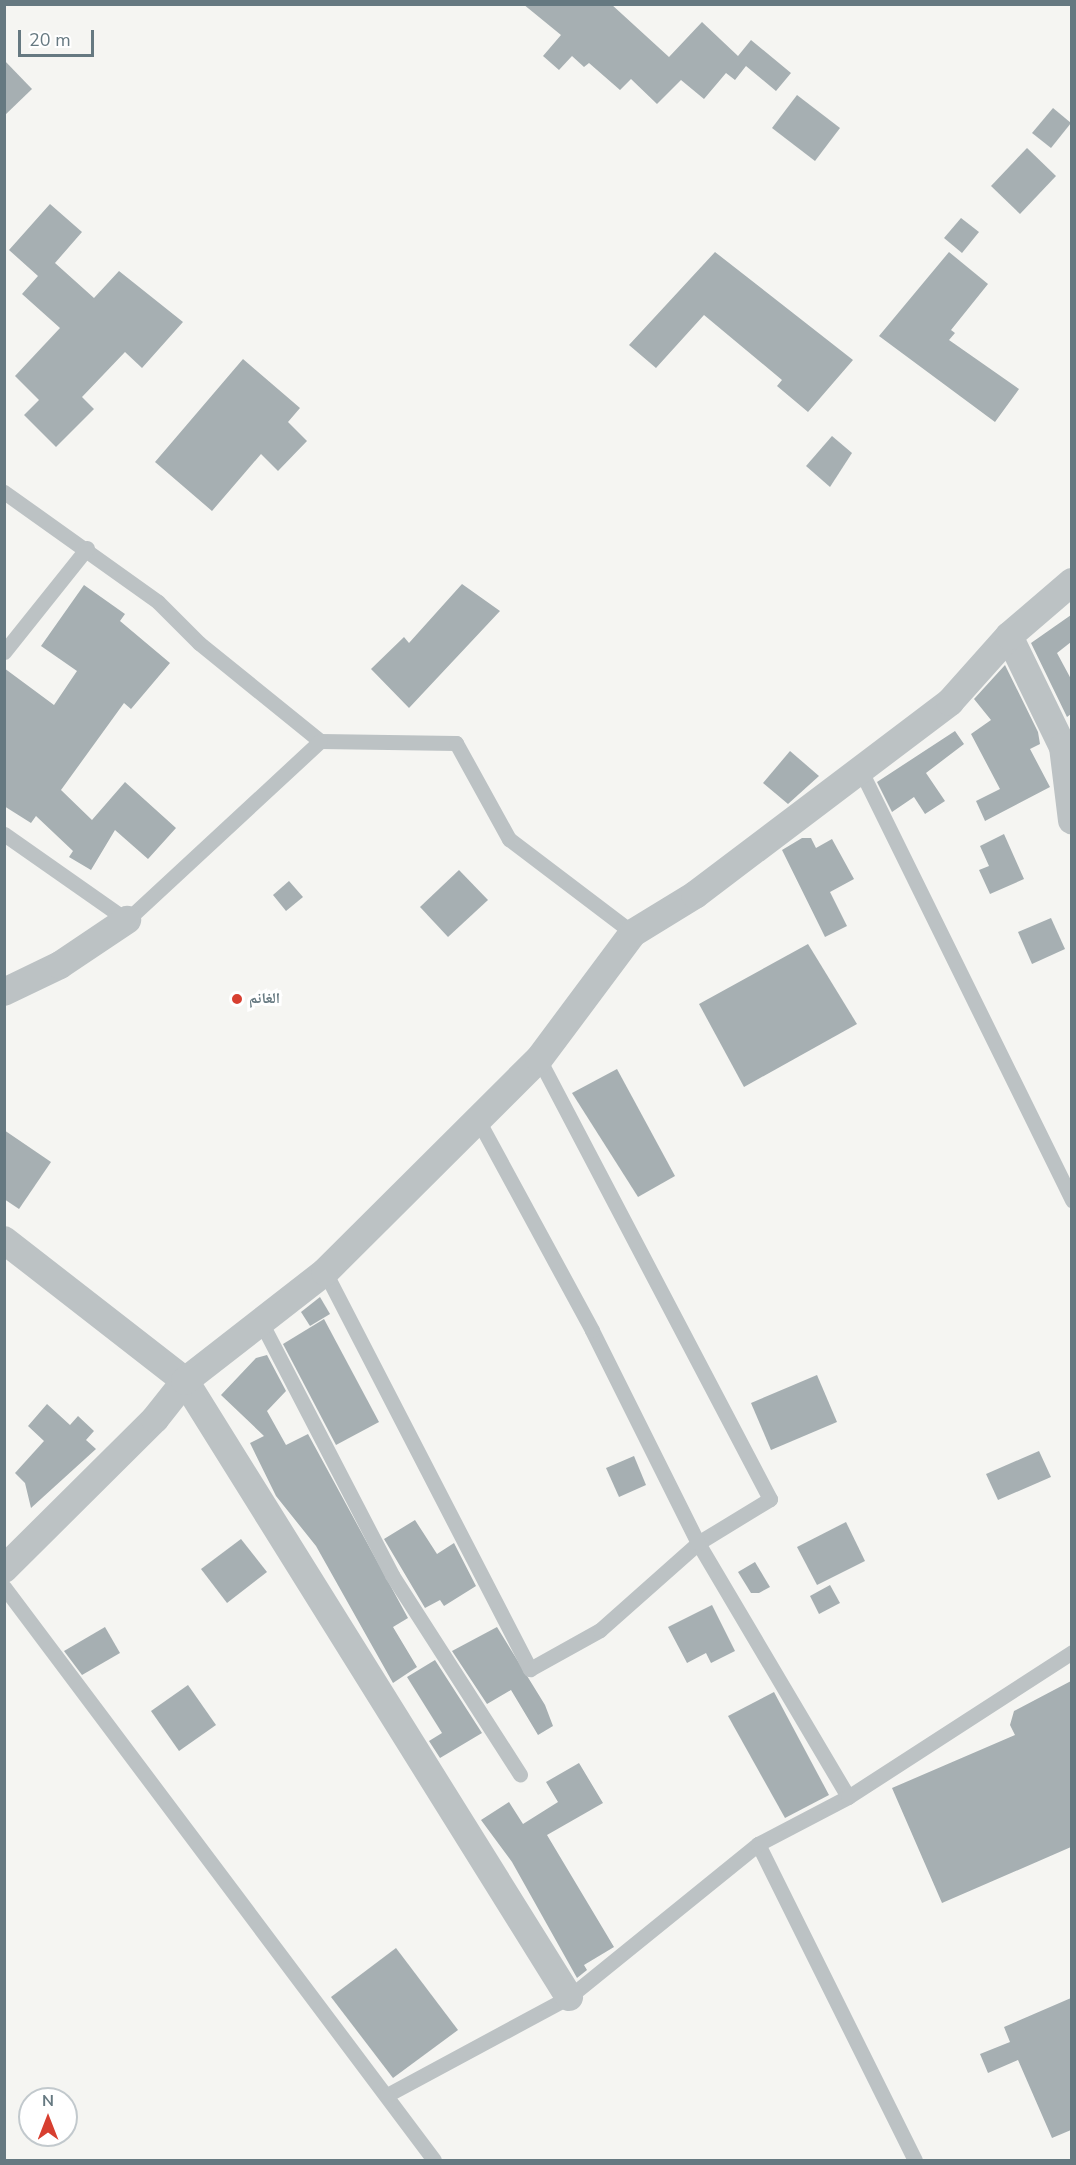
<!DOCTYPE html>
<meta charset="utf-8">
<style>
body{margin:0}
#map{position:relative;width:1076px;height:2165px;overflow:hidden;background:#f5f5f2;font-family:"Nunito Sans","Noto Naskh Arabic",sans-serif}
div>[style]{position:absolute}
.building>*{inset:0;background:#a6afb2}
.service>*{height:15px;margin:-7.5px;padding:0 7.5px;transform-origin:7.5px;border-radius:7.5px;background:#bcc2c4}
.minor>*{height:28px;margin:-14px;padding:0 14px;transform-origin:14px;border-radius:14px;background:#bcc2c4}
.dots>*{width:16px;height:16px;translate:-50% -50%;box-sizing:border-box;border:3px solid #fff;border-radius:50%}
span{translate:-50% -50%;white-space:nowrap;text-align:center;line-height:1.15;-webkit-text-stroke:6px #fff;paint-order:stroke}
.poi-label{font-size:15px;color:#667981;font-weight:700}
.left{translate:0 -50%;text-align:left}
.frame{position:absolute;inset:0;border:6px solid #667981;pointer-events:none}
.north{position:absolute;left:18px;top:2087px;width:60px;height:60px;box-sizing:border-box;background:#fff;border:2px solid #c2c9cd;border-radius:50%;rotate:0deg;font-size:16px;font-weight:700;line-height:24px;text-align:center;color:#667981}
.north::after{content:'';display:block;margin:auto;width:21px;height:27px;background:#d73f30;clip-path:polygon(50% 0,100% 100%,50% 72%,0 100%)}
.scale{position:absolute;left:18px;top:30px;width:76px;height:27px;box-sizing:border-box;border:3px solid #667981;border-top:0;padding-left:8px;font-size:18px;line-height:21px;white-space:nowrap;color:#667981;-webkit-text-stroke:4px #fff;paint-order:stroke}
</style>
<div id="map">
<div class="building">
<i style="clip-path:polygon(523px 4px,611px 4px,669px 57px,702px 22px,738px 56px,751px 40px,791px 73px,776px 91px,746px 66px,735px 80px,726px 73px,704px 99px,681px 80px,657px 104px,631px 79px,620px 90px,589px 63px,584px 67px,572px 56px,559px 70px,543px 56px,561px 35px)"></i>
<i style="clip-path:polygon(4px 60px,32px 89px,4px 116px)"></i>
<i style="clip-path:polygon(797px 95px,840px 128px,815px 161px,772px 128px)"></i>
<i style="clip-path:polygon(1053px 108px,1071px 123px,1051px 148px,1032px 133px)"></i>
<i style="clip-path:polygon(1027px 148px,1056px 176px,1020px 214px,991px 186px)"></i>
<i style="clip-path:polygon(50px 204px,82px 232px,55px 263px,94px 298px,119px 271px,183px 322px,142px 368px,125px 352px,82px 397px,94px 409px,56px 447px,24px 415px,39px 400px,15px 376px,60px 328px,22px 294px,38px 276px,9px 250px)"></i>
<i style="clip-path:polygon(961px 218px,979px 232px,962px 253px,944px 238px)"></i>
<i style="clip-path:polygon(715px 252px,853px 360px,808px 412px,777px 386px,782px 380px,704px 315px,656px 368px,629px 345px)"></i>
<i style="clip-path:polygon(949px 252px,988px 284px,951px 330px,955px 333px,949px 340px,1019px 389px,995px 422px,879px 336px)"></i>
<i style="clip-path:polygon(243px 359px,300px 408px,288px 422px,307px 441px,278px 471px,261px 454px,212px 511px,155px 462px)"></i>
<i style="clip-path:polygon(832px 436px,852px 453px,830px 487px,806px 466px)"></i>
<i style="clip-path:polygon(462px 584px,500px 611px,409px 708px,371px 669px,404px 637px,409px 643px)"></i>
<i style="clip-path:polygon(84px 585px,125px 614px,120px 621px,170px 663px,131px 709px,124px 703px,61px 790px,92px 820px,125px 782px,176px 828px,148px 859px,115px 830px,91px 870px,69px 857px,73px 851px,36px 816px,31px 823px,4px 806px,4px 668px,54px 705px,77px 671px,41px 646px)"></i>
<i style="clip-path:polygon(1071px 615px,1071px 642px,1057px 653px,1071px 679px,1071px 714px,1067px 717px,1031px 643px)"></i>
<i style="clip-path:polygon(1005px 665px,1038px 732px,1040px 744px,1030px 749px,1050px 787px,985px 821px,976px 801px,1000px 789px,971px 734px,991px 720px,974px 699px)"></i>
<i style="clip-path:polygon(955px 731px,964px 744px,926px 773px,945px 801px,925px 814px,914px 797px,892px 812px,877px 782px)"></i>
<i style="clip-path:polygon(790px 751px,819px 776px,788px 804px,763px 783px)"></i>
<i style="clip-path:polygon(1004px 834px,1024px 879px,990px 894px,979px 870px,989px 866px,980px 846px)"></i>
<i style="clip-path:polygon(802px 838px,811px 838px,816px 848px,832px 839px,854px 879px,830px 892px,847px 926px,825px 937px,782px 850px)"></i>
<i style="clip-path:polygon(459px 870px,488px 900px,448px 937px,420px 907px)"></i>
<i style="clip-path:polygon(289px 881px,303px 897px,286px 911px,273px 895px)"></i>
<i style="clip-path:polygon(1051px 918px,1065px 949px,1032px 964px,1018px 932px)"></i>
<i style="clip-path:polygon(808px 944px,857px 1024px,744px 1087px,699px 1004px)"></i>
<i style="clip-path:polygon(617px 1069px,675px 1176px,638px 1197px,572px 1093px)"></i>
<i style="clip-path:polygon(4px 1130px,51px 1162px,19px 1209px,4px 1199px)"></i>
<i style="clip-path:polygon(320px 1297px,330px 1314px,310px 1326px,301px 1312px)"></i>
<i style="clip-path:polygon(324px 1319px,379px 1422px,336px 1445px,283px 1344px)"></i>
<i style="clip-path:polygon(267px 1355px,286px 1391px,267px 1411px,286px 1445px,308px 1434px,408px 1618px,393px 1627px,417px 1667px,393px 1683px,316px 1546px,276px 1496px,250px 1443px,264px 1436px,221px 1395px,256px 1358px)"></i>
<i style="clip-path:polygon(817px 1375px,837px 1422px,771px 1450px,751px 1403px)"></i>
<i style="clip-path:polygon(47px 1404px,70px 1425px,78px 1416px,94px 1431px,86px 1440px,96px 1449px,31px 1508px,25px 1483px,15px 1473px,44px 1441px,28px 1426px)"></i>
<i style="clip-path:polygon(1039px 1451px,1051px 1477px,998px 1500px,986px 1474px)"></i>
<i style="clip-path:polygon(634px 1456px,646px 1485px,619px 1497px,606px 1468px)"></i>
<i style="clip-path:polygon(415px 1520px,437px 1554px,454px 1543px,476px 1586px,444px 1606px,440px 1600px,425px 1608px,384px 1539px)"></i>
<i style="clip-path:polygon(846px 1522px,865px 1561px,817px 1585px,797px 1547px)"></i>
<i style="clip-path:polygon(241px 1539px,267px 1572px,227px 1603px,201px 1569px)"></i>
<i style="clip-path:polygon(755px 1562px,770px 1587px,759px 1593px,751px 1593px,738px 1572px)"></i>
<i style="clip-path:polygon(830px 1585px,840px 1603px,819px 1614px,810px 1596px)"></i>
<i style="clip-path:polygon(712px 1605px,735px 1651px,711px 1663px,706px 1653px,687px 1663px,668px 1627px)"></i>
<i style="clip-path:polygon(105px 1627px,120px 1653px,82px 1675px,64px 1651px)"></i>
<i style="clip-path:polygon(497px 1627px,545px 1705px,553px 1726px,538px 1735px,511px 1690px,487px 1704px,452px 1651px)"></i>
<i style="clip-path:polygon(435px 1660px,482px 1733px,440px 1758px,429px 1741px,442px 1733px,407px 1677px)"></i>
<i style="clip-path:polygon(1071px 1681px,1071px 1847px,942px 1903px,892px 1788px,1015px 1735px,1010px 1725px,1014px 1711px)"></i>
<i style="clip-path:polygon(188px 1685px,216px 1725px,179px 1751px,151px 1711px)"></i>
<i style="clip-path:polygon(774px 1692px,829px 1795px,785px 1818px,728px 1716px)"></i>
<i style="clip-path:polygon(579px 1763px,603px 1803px,547px 1835px,614px 1947px,584px 1965px,587px 1970px,577px 1978px,512px 1862px,481px 1820px,509px 1802px,523px 1824px,558px 1802px,546px 1782px)"></i>
<i style="clip-path:polygon(396px 1948px,458px 2030px,393px 2078px,331px 1997px)"></i>
<i style="clip-path:polygon(1071px 1998px,1071px 2130px,1052px 2138px,1018px 2060px,988px 2073px,980px 2054px,1010px 2042px,1004px 2027px)"></i>
</div>
<div class="service">
<i style="left:4px;top:492px;width:189px;rotate:35.5deg"></i>
<i style="left:158px;top:602px;width:58px;rotate:45deg"></i>
<i style="left:199px;top:643px;width:156px;rotate:39deg"></i>
<i style="left:320px;top:741px;width:136px;rotate:0.8deg"></i>
<i style="left:456px;top:743px;width:110px;rotate:61.1deg"></i>
<i style="left:509px;top:839px;width:156px;rotate:37.2deg"></i>
<i style="left:4px;top:652px;width:133px;rotate:-51.4deg"></i>
<i style="left:859px;top:767px;width:483px;rotate:63.8deg"></i>
<i style="left:4px;top:834px;width:150px;rotate:35deg"></i>
<i style="left:127px;top:920px;width:263px;rotate:-42.8deg"></i>
<i style="left:539px;top:1059px;width:497px;rotate:62.3deg"></i>
<i style="left:770px;top:1499px;width:84px;rotate:148.6deg"></i>
<i style="left:698px;top:1543px;width:295px;rotate:59.4deg"></i>
<i style="left:325px;top:1272px;width:447px;rotate:62.7deg"></i>
<i style="left:530px;top:1669px;width:80px;rotate:-29.1deg"></i>
<i style="left:600px;top:1630px;width:131px;rotate:-41.6deg"></i>
<i style="left:698px;top:1543px;width:238px;rotate:-116.5deg"></i>
<i style="left:592px;top:1330px;width:239px;rotate:-118.5deg"></i>
<i style="left:262px;top:1324px;width:283px;rotate:62.6deg"></i>
<i style="left:392px;top:1575px;width:237px;rotate:57.3deg"></i>
<i style="left:4px;top:1587px;width:716px;rotate:53.11deg"></i>
<i style="left:758px;top:1844px;width:353px;rotate:63.6deg"></i>
<i style="left:387px;top:2095px;width:207px;rotate:-28.3deg"></i>
<i style="left:569px;top:1997px;width:243px;rotate:-39deg"></i>
<i style="left:758px;top:1844px;width:102px;rotate:-27.6deg"></i>
<i style="left:848px;top:1797px;width:267px;rotate:-32.9deg"></i>
</div>
<div class="minor">
<i style="left:1009px;top:636px;width:123px;rotate:64.1deg"></i>
<i style="left:1063px;top:747px;width:74px;rotate:83deg"></i>
<i style="left:4px;top:992px;width:62px;rotate:-25.7deg"></i>
<i style="left:60px;top:965px;width:81px;rotate:-33.9deg"></i>
<i style="left:4px;top:1240px;width:229px;rotate:37.9deg"></i>
<i style="left:185px;top:1381px;width:726px;rotate:58.06deg"></i>
<i style="left:4px;top:1569px;width:213px;rotate:-44.8deg"></i>
<i style="left:155px;top:1419px;width:48px;rotate:-51.7deg"></i>
<i style="left:185px;top:1381px;width:177px;rotate:-37.9deg"></i>
<i style="left:325px;top:1272px;width:302px;rotate:-44.9deg"></i>
<i style="left:539px;top:1059px;width:157px;rotate:-53.3deg"></i>
<i style="left:633px;top:933px;width:73px;rotate:-31.5deg"></i>
<i style="left:695px;top:895px;width:320px;rotate:-37.1deg"></i>
<i style="left:950px;top:702px;width:89px;rotate:-48.2deg"></i>
<i style="left:1009px;top:636px;width:83px;rotate:-40.6deg"></i>
</div>
<div class="dots">
<i style="left:237px;top:999px;background:#d73f30"></i>
</div>
<div class="poi-label">
<span class="left" style="left:249px;top:999px">الغانم</span>
</div>
<div class="frame"></div>
<div class="north">N</div>
<div class="scale">20 m</div>
</div>
